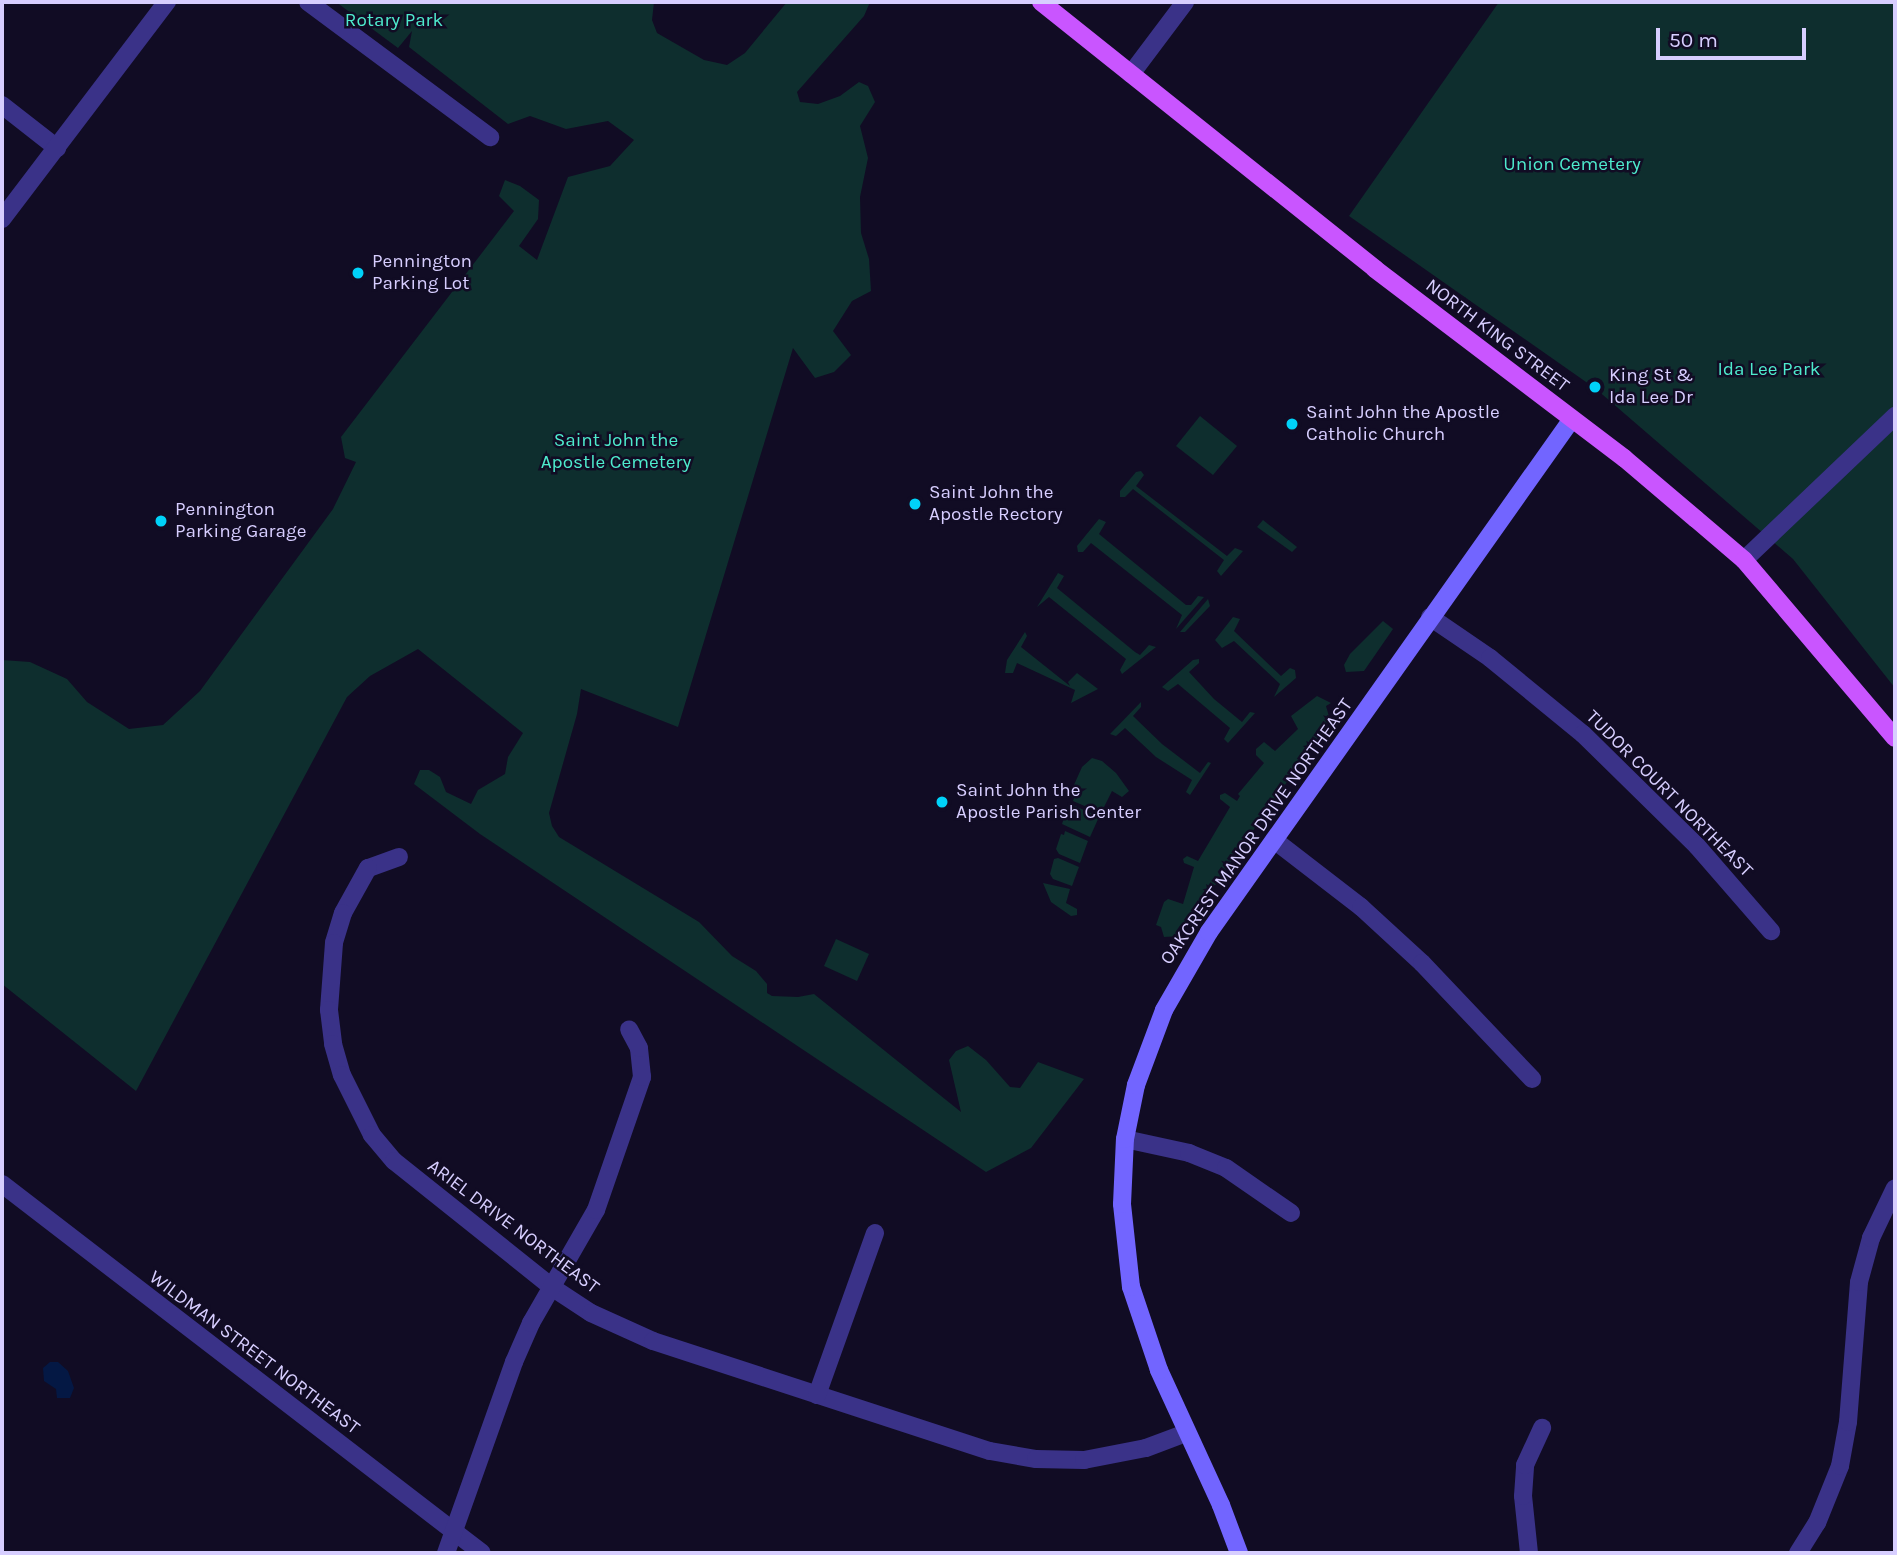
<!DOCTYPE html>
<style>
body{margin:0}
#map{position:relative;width:1897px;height:1555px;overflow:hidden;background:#110c24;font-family:Karla,sans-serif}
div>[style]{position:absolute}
.green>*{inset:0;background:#0e2e2e}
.water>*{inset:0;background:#041844}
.street>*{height:18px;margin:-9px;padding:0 9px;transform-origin:9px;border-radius:9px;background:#3a3288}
.secondary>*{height:18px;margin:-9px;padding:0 9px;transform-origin:9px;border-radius:9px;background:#7265ff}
.primary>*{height:18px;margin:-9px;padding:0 9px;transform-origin:9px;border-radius:9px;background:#c955ff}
.dots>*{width:19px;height:19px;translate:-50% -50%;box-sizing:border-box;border:4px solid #110c24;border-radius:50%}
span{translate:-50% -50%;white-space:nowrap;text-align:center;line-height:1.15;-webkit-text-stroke:5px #110c24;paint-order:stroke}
.park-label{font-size:19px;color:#4eebcd}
.poi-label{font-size:19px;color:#d7ceff}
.left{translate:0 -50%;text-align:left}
.street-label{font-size:19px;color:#d7ceff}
.frame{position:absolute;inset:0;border:4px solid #d7ceff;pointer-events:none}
.scale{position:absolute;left:1656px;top:28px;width:150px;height:32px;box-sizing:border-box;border:4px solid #d7ceff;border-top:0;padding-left:9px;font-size:21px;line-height:24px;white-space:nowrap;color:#d7ceff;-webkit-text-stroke:5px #110c24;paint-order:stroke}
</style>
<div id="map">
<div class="green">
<i style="clip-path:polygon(336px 2px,435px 2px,434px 4px,437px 2px,654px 2px,652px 20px,657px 33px,704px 60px,727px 65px,745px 53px,787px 2px,870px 2px,864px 16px,797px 92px,800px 102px,818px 104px,840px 96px,859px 82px,868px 86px,875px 102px,860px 126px,868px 158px,860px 197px,861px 233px,869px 259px,871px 291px,852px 301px,833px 331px,851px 355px,834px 372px,815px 378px,793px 348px,678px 727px,581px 689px,577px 714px,549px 813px,552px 826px,559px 837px,699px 922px,732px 956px,756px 971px,767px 984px,767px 993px,772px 996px,798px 997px,814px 994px,961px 1112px,949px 1060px,956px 1051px,968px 1046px,986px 1060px,1010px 1087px,1020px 1088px,1038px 1062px,1084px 1079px,1031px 1148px,986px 1172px,480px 834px,414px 784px,420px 770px,429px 770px,440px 777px,446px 792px,471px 804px,478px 790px,505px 774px,508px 757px,523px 733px,418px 649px,370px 676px,347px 697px,136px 1091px,2px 984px,2px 660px,30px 662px,67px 679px,87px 702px,129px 729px,163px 725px,200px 691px,333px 509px,356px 462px,345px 458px,341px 437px,514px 211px,499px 196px,505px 180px,520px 186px,539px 200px,538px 219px,519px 246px,537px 260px,568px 177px,610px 166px,634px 140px,608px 121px,566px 129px,530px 116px,508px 124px,409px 47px,412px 31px,398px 48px)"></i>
<i style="clip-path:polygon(1499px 2px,1895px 2px,1895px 688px,1793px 559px,1596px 389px,1349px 216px)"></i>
<i style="clip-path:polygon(1200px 416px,1237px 446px,1213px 475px,1176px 446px)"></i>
<i style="clip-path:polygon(1141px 471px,1144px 475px,1136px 486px,1227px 556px,1235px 548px,1243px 551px,1221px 576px,1217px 571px,1224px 560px,1133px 489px,1125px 497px,1120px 497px,1120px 491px,1136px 472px)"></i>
<i style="clip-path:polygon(1099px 519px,1106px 522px,1099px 534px,1186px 605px,1191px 605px,1198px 596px,1204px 597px,1176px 629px,1182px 615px,1091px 543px,1083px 552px,1078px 552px,1077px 546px)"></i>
<i style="clip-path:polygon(1263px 520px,1297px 547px,1292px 552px,1257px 527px)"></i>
<i style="clip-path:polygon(1058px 573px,1064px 576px,1057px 588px,1135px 652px,1140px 655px,1149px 645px,1156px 647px,1122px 674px,1120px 670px,1126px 659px,1049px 597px,1037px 607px)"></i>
<i style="clip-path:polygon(1208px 599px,1210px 606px,1185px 632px,1180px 632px)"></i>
<i style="clip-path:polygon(1233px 617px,1240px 619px,1234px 631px,1281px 676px,1290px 668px,1295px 670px,1296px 678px,1274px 697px,1280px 684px,1234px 641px,1222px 648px,1215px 640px)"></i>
<i style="clip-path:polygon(1383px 621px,1393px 629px,1364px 671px,1346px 672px,1344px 665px,1350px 654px)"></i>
<i style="clip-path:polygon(1025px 632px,1027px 636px,1021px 647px,1070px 686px,1068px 682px,1077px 673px,1098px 689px,1071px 703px,1075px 690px,1017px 663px,1013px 673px,1005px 673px,1007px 660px)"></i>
<i style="clip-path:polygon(1199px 659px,1199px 663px,1189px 672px,1214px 699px,1242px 722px,1250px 712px,1255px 713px,1228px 743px,1224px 739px,1230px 728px,1178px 684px,1168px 691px,1162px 687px,1193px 660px)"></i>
<i style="clip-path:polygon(1317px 696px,1331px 703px,1326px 706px,1330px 720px,1180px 936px,1164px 937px,1161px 927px,1156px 925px,1164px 902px,1168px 899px,1183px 904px,1194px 867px,1184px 863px,1183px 859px,1187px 856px,1198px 861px,1230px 807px,1220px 799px,1220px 795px,1225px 793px,1237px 801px,1240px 796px,1238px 794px,1264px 763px,1256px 755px,1256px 749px,1264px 742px,1275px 751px,1298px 729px,1291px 716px)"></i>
<i style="clip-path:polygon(1141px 702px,1141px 707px,1133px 716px,1162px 744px,1200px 773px,1208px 762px,1211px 763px,1190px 795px,1186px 792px,1192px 780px,1156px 757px,1125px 728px,1116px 736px,1110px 734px)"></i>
<i style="clip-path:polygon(1092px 758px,1102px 761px,1116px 773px,1129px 791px,1122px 797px,1112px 791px,1101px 813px,1073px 801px,1074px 798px,1069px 796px,1082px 767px)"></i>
<i style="clip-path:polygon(1073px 805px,1099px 817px,1090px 837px,1062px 824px,1068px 806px)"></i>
<i style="clip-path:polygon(1065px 831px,1088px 841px,1080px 863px,1059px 854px,1056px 849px,1061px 834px,1064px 835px)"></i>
<i style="clip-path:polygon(1058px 858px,1079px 867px,1072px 886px,1053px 879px,1050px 874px,1054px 859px)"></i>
<i style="clip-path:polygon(1043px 883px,1070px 889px,1066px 903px,1077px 909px,1077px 915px,1071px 916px,1051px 902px)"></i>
<i style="clip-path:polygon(836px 939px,869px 954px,857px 981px,824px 966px)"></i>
</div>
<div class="water">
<i style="clip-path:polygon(50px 1362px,58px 1362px,68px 1371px,74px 1388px,70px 1398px,57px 1398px,56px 1389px,44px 1381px,43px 1368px)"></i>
</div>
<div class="street">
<i style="left:308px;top:2px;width:227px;rotate:36.6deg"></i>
<i style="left:1131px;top:74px;width:90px;rotate:-53.1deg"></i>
<i style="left:2px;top:105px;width:70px;rotate:38deg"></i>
<i style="left:2px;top:219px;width:273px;rotate:-52.8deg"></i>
<i style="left:1744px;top:560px;width:209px;rotate:-43.6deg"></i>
<i style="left:1430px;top:617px;width:73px;rotate:34.3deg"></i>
<i style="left:1490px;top:658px;width:120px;rotate:39.3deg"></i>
<i style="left:1583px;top:734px;width:160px;rotate:44.5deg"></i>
<i style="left:1697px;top:846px;width:113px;rotate:49deg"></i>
<i style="left:1274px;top:840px;width:110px;rotate:37.6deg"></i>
<i style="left:1361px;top:907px;width:83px;rotate:42.6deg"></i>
<i style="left:1422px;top:963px;width:160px;rotate:46.5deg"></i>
<i style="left:399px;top:857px;width:33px;rotate:160deg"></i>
<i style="left:368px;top:868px;width:51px;rotate:119.1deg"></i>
<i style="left:343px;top:913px;width:31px;rotate:107deg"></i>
<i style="left:334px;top:943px;width:67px;rotate:94.3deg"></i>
<i style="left:329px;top:1010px;width:34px;rotate:83deg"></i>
<i style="left:333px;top:1044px;width:32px;rotate:74deg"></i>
<i style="left:342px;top:1075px;width:67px;rotate:63.4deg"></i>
<i style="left:372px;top:1135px;width:34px;rotate:50deg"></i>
<i style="left:394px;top:1161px;width:203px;rotate:38.6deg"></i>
<i style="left:553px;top:1288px;width:45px;rotate:33.3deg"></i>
<i style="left:591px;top:1313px;width:68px;rotate:24.3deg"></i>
<i style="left:653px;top:1341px;width:354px;rotate:18.1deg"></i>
<i style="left:990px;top:1451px;width:47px;rotate:9.9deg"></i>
<i style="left:1036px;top:1459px;width:48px;rotate:1.2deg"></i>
<i style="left:1084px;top:1460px;width:63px;rotate:-11deg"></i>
<i style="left:1146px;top:1448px;width:43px;rotate:-20.6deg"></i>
<i style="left:1125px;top:1139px;width:66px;rotate:12.3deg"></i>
<i style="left:1189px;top:1153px;width:40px;rotate:22deg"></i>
<i style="left:1226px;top:1168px;width:79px;rotate:34.7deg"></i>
<i style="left:2px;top:1184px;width:605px;rotate:37.55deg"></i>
<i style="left:817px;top:1395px;width:172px;rotate:-70.3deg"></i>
<i style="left:446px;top:1553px;width:203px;rotate:-70.4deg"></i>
<i style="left:514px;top:1362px;width:43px;rotate:-66.4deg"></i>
<i style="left:531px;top:1323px;width:130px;rotate:-60.1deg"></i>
<i style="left:596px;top:1210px;width:141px;rotate:-70.9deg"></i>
<i style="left:642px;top:1077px;width:29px;rotate:-96deg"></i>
<i style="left:639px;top:1048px;width:21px;rotate:-118deg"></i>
<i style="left:1529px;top:1553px;width:57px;rotate:-96deg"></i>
<i style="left:1523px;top:1496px;width:31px;rotate:-86deg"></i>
<i style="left:1525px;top:1465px;width:41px;rotate:-65.3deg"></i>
<i style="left:1798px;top:1553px;width:36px;rotate:-58deg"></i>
<i style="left:1817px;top:1523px;width:61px;rotate:-68deg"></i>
<i style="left:1840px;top:1466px;width:45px;rotate:-79.7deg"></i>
<i style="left:1848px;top:1422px;width:140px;rotate:-85.5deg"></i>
<i style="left:1859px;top:1282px;width:46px;rotate:-74.7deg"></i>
<i style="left:1871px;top:1238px;width:55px;rotate:-64.4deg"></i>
</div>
<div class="secondary">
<i style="left:1239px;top:1553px;width:51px;rotate:-110.6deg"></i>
<i style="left:1221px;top:1505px;width:149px;rotate:-114.7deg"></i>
<i style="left:1159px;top:1370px;width:88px;rotate:-108.6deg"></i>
<i style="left:1131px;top:1287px;width:83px;rotate:-96.2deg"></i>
<i style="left:1122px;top:1204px;width:65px;rotate:-87.4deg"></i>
<i style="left:1125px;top:1139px;width:55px;rotate:-78.5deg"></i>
<i style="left:1136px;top:1085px;width:80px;rotate:-69.5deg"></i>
<i style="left:1164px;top:1010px;width:90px;rotate:-60deg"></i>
<i style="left:1209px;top:932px;width:628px;rotate:-54.72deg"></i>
</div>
<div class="primary">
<i style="left:1041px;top:2px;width:428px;rotate:38.6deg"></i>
<i style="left:1375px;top:269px;width:313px;rotate:37.2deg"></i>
<i style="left:1624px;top:458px;width:94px;rotate:40.3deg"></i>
<i style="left:1696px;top:519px;width:63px;rotate:40.5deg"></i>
<i style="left:1744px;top:560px;width:233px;rotate:49.7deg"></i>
</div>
<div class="dots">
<i style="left:358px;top:273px;background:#00d2f9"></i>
<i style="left:1595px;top:387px;background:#00d2f9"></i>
<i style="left:1292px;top:424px;background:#00d2f9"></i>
<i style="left:915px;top:504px;background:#00d2f9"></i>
<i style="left:161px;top:521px;background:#00d2f9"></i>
<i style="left:942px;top:802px;background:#00d2f9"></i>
</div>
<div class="park-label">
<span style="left:394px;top:21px">Rotary Park</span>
<span style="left:1572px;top:165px">Union Cemetery</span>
<span style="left:1769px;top:370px">Ida Lee Park</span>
<span style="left:616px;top:452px">Saint John the<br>Apostle Cemetery</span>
</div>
<div class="poi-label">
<span class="left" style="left:372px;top:273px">Pennington<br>Parking Lot</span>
<span class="left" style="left:1609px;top:387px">King St &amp;<br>Ida Lee Dr</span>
<span class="left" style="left:1306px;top:424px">Saint John the Apostle<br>Catholic Church</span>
<span class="left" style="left:929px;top:504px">Saint John the<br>Apostle Rectory</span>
<span class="left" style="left:175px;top:521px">Pennington<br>Parking Garage</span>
<span class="left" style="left:956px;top:802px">Saint John the<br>Apostle Parish Center</span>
</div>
<div class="street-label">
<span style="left:1497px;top:336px;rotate:37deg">NORTH KING STREET</span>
<span style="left:1669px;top:794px;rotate:45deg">TUDOR COURT NORTHEAST</span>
<span style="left:1257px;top:832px;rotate:-55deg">OAKCREST MANOR DRIVE NORTHEAST</span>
<span style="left:513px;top:1227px;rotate:37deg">ARIEL DRIVE NORTHEAST</span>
<span style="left:254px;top:1353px;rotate:37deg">WILDMAN STREET NORTHEAST</span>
</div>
<div class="frame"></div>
<div class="scale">50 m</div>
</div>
